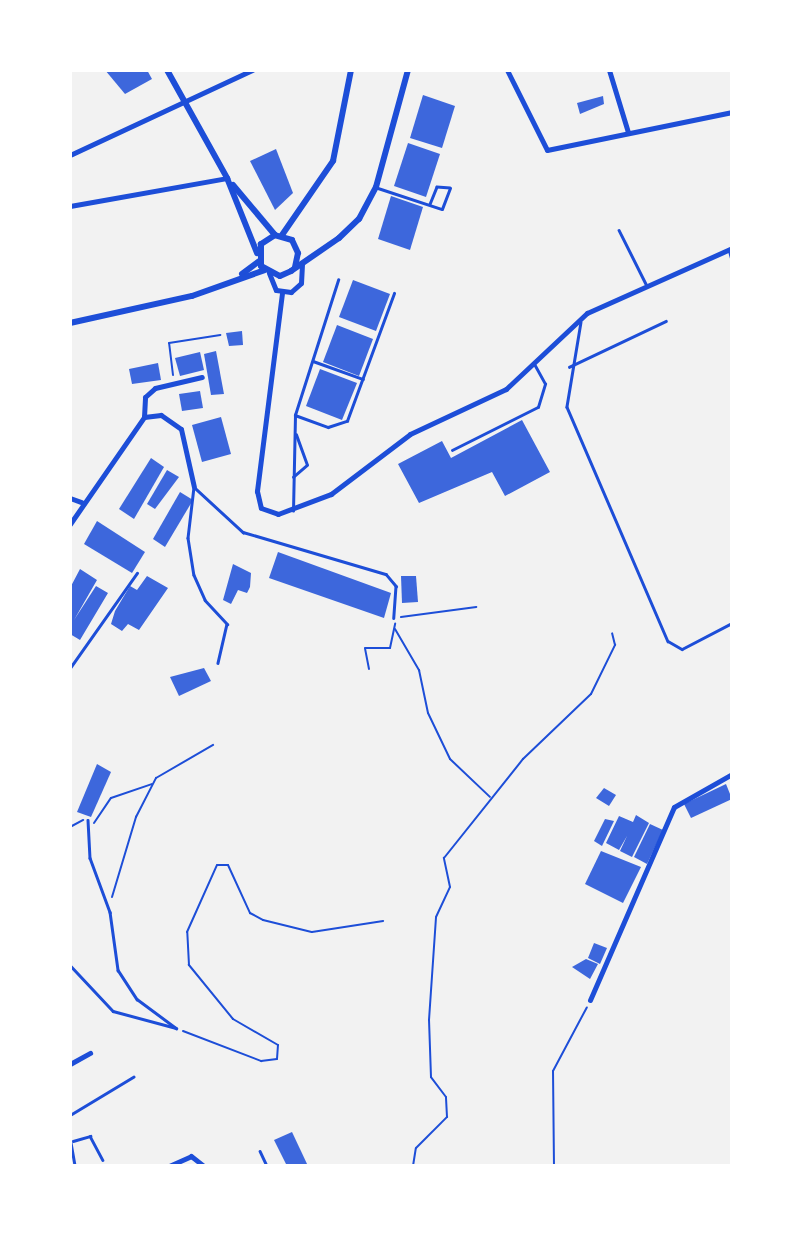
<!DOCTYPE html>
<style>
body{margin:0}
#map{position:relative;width:802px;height:1236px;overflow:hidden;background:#f2f2f2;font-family:"Crimson Pro",serif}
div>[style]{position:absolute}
.building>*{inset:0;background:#3d67dc}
.path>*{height:2px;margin:-1px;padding:0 1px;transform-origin:1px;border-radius:1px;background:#1d4ed8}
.service>*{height:2.5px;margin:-1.25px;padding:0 1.25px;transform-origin:1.25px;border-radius:1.25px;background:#1d4ed8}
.minor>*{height:5px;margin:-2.5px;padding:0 2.5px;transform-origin:2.5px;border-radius:2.5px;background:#1d4ed8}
.tertiary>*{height:6px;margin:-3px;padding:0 3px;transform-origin:3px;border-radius:3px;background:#1d4ed8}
span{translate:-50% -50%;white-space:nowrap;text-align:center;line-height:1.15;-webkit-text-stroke:5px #fff;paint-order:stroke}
.frame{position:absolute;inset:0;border:72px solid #fff;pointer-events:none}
</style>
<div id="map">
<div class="building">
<i style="clip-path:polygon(105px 70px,147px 70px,152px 79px,125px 94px)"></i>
<i style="clip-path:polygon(423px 95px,455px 106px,442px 148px,410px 138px)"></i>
<i style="clip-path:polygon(603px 96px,604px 104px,580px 114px,577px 103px)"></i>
<i style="clip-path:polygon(408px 143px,440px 154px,426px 197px,394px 186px)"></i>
<i style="clip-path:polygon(276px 149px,293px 193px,275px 210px,250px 161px)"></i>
<i style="clip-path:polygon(391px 196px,423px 207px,410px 250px,378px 239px)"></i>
<i style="clip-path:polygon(353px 280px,390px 294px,376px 331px,339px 317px)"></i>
<i style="clip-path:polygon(337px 325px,373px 339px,359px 376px,323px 362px)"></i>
<i style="clip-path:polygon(242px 331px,243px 345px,229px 346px,226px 333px)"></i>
<i style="clip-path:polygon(216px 351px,224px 394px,211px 395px,204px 354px)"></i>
<i style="clip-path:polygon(200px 352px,204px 370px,180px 376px,175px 358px)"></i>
<i style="clip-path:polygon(158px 363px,161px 380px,132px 384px,129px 369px)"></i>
<i style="clip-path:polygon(320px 369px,357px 383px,342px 420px,306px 406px)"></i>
<i style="clip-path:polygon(200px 391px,203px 408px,182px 411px,179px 394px)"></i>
<i style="clip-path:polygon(221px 417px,231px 454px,202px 462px,192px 425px)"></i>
<i style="clip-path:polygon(522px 420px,550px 472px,505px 496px,492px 472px,419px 503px,398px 464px,442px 441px,451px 458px)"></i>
<i style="clip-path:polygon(151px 458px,164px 467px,134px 519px,119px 509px)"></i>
<i style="clip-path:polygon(167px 470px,179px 477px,155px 509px,147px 504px)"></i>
<i style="clip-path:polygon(180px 492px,193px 500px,165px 547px,153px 539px)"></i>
<i style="clip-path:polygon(97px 521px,145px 552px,132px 573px,84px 544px)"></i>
<i style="clip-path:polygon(278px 552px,391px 593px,384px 618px,269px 578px)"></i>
<i style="clip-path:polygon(233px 564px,251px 573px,250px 587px,247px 593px,238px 590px,231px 604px,223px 600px)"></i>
<i style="clip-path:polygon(80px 569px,97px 580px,74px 620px,96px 586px,108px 593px,80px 640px,70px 634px,70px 588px)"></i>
<i style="clip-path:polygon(147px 576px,168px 588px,139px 630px,128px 624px,122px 631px,111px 624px,115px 611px,130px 586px,137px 590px)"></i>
<i style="clip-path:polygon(401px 576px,416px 576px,418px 602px,402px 603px)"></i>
<i style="clip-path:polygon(204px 668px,211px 681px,179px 696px,170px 677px)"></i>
<i style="clip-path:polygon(97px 764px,111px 772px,91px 817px,77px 812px)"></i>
<i style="clip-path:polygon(726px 784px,732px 799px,691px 818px,684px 804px)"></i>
<i style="clip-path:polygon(604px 788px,616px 795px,609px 806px,596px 798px)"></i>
<i style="clip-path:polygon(636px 815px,649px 823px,632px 857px,620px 851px,627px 836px,619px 850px,606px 843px,619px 816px,633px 822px)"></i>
<i style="clip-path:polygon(605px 819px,614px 821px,602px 846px,594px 841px)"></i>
<i style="clip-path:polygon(650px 824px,663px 830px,647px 864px,634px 857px)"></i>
<i style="clip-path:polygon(601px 851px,641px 867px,623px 903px,585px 884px)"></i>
<i style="clip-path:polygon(594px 943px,607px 948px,600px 964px,588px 958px)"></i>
<i style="clip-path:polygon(586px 959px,598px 964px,590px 979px,572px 967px)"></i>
<i style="clip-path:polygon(292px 1132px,308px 1166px,287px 1166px,274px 1140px)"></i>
</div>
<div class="path">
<i style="left:173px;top:375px;width:32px;rotate:-97deg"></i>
<i style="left:169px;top:343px;width:52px;rotate:-8.9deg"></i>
<i style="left:401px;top:617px;width:76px;rotate:-7.6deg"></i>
<i style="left:395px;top:629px;width:48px;rotate:59.7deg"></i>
<i style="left:419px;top:670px;width:44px;rotate:78.2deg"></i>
<i style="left:428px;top:713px;width:51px;rotate:64.4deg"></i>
<i style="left:450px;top:759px;width:55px;rotate:43.5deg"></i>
<i style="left:369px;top:669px;width:21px;rotate:-101deg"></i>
<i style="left:365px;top:648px;width:25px"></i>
<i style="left:390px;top:648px;width:25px;rotate:-78deg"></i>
<i style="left:94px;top:823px;width:30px;rotate:-56deg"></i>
<i style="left:111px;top:798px;width:43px;rotate:-18.9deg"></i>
<i style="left:70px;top:827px;width:15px;rotate:-28deg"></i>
<i style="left:112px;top:897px;width:84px;rotate:-73.3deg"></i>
<i style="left:136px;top:817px;width:44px;rotate:-62.9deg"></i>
<i style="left:156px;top:778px;width:66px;rotate:-30.1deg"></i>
<i style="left:183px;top:1031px;width:84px;rotate:21deg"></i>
<i style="left:261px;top:1061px;width:16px;rotate:-7deg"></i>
<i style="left:277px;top:1059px;width:14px;rotate:-86deg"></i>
<i style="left:278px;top:1045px;width:52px;rotate:-150deg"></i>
<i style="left:233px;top:1019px;width:70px;rotate:-129.2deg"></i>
<i style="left:189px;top:965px;width:33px;rotate:-93deg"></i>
<i style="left:187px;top:932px;width:73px;rotate:-65.9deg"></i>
<i style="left:217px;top:865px;width:11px"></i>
<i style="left:228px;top:865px;width:53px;rotate:65.4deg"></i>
<i style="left:250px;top:913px;width:15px;rotate:28deg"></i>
<i style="left:263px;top:920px;width:50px;rotate:13.8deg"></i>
<i style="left:312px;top:932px;width:72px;rotate:-8.8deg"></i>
<i style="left:413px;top:1166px;width:18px;rotate:-81deg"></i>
<i style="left:416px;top:1148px;width:44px;rotate:-45deg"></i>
<i style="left:447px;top:1117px;width:20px;rotate:-93deg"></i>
<i style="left:446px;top:1097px;width:25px;rotate:-127deg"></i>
<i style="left:431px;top:1077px;width:57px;rotate:-92deg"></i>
<i style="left:429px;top:1020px;width:103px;rotate:-86.1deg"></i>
<i style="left:436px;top:917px;width:33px;rotate:-65deg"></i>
<i style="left:450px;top:887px;width:30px;rotate:-102deg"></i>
<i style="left:444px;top:858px;width:127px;rotate:-51.4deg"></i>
<i style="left:523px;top:759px;width:94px;rotate:-43.7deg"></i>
<i style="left:591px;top:694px;width:55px;rotate:-63.9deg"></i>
<i style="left:615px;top:645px;width:12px;rotate:-104deg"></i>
<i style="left:554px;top:1166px;width:95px;rotate:-90.6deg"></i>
<i style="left:553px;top:1071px;width:72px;rotate:-62deg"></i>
</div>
<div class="service">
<i style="left:378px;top:188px;width:67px;rotate:18.2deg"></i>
<i style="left:442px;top:209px;width:22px;rotate:-69deg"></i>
<i style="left:450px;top:188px;width:13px;rotate:-176deg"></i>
<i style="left:437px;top:187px;width:18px;rotate:112deg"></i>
<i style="left:619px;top:230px;width:60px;rotate:63.4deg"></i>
<i style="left:729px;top:249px;width:11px;rotate:75deg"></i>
<i style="left:581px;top:322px;width:86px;rotate:99.4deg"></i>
<i style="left:567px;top:407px;width:255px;rotate:66.7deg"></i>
<i style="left:668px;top:641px;width:16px;rotate:30deg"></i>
<i style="left:682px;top:649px;width:56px;rotate:-27.5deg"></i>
<i style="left:313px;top:361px;width:53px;rotate:19.8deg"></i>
<i style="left:569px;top:367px;width:107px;rotate:-25.4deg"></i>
<i style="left:295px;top:415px;width:35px;rotate:20deg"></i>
<i style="left:328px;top:427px;width:20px;rotate:-18deg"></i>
<i style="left:347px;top:421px;width:136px;rotate:-69.8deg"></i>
<i style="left:452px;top:450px;width:96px;rotate:-26.6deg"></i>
<i style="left:538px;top:407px;width:24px;rotate:-73deg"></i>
<i style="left:545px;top:384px;width:23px;rotate:-119deg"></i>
<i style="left:293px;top:477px;width:18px;rotate:-41deg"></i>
<i style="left:307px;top:465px;width:32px;rotate:-110deg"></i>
<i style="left:194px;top:487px;width:67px;rotate:42.6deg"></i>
<i style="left:243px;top:532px;width:149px;rotate:16.4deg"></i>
<i style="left:386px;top:574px;width:16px;rotate:50deg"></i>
<i style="left:396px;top:586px;width:32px;rotate:94deg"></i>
<i style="left:194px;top:487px;width:51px;rotate:96.7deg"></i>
<i style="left:188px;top:538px;width:37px;rotate:81deg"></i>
<i style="left:194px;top:575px;width:27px;rotate:66deg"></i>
<i style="left:205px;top:600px;width:33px;rotate:47deg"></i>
<i style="left:227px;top:624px;width:40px;rotate:103deg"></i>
<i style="left:293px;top:511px;width:96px;rotate:-88.8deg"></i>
<i style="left:295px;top:415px;width:142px;rotate:-72.3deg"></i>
<i style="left:70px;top:668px;width:116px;rotate:-54.8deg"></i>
<i style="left:88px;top:820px;width:38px;rotate:87deg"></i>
<i style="left:90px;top:858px;width:58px;rotate:69.7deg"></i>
<i style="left:110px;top:912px;width:59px;rotate:82.1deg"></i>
<i style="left:118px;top:970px;width:35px;rotate:57deg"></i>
<i style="left:137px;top:999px;width:49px;rotate:36.6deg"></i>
<i style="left:70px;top:965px;width:63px;rotate:46.9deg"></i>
<i style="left:113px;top:1011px;width:65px;rotate:15.1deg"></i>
<i style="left:70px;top:1115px;width:74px;rotate:-31.1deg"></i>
<i style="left:70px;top:1137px;width:29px;rotate:80deg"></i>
<i style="left:73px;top:1141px;width:18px;rotate:-16deg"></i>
<i style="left:90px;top:1136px;width:27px;rotate:62deg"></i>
<i style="left:260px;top:1151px;width:17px;rotate:65deg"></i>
</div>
<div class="minor">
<i style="left:507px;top:70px;width:89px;rotate:63.4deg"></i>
<i style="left:547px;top:150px;width:189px;rotate:-11.6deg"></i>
<i style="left:609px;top:70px;width:65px;rotate:73deg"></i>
<i style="left:70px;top:155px;width:201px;rotate:-25deg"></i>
<i style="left:70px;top:206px;width:159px;rotate:-10.1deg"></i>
<i style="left:269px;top:273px;width:18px;rotate:68deg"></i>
<i style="left:276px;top:290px;width:15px;rotate:8deg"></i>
<i style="left:291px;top:292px;width:13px;rotate:-42deg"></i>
<i style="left:301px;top:283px;width:20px;rotate:-87deg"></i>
<i style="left:282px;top:293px;width:200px;rotate:97.2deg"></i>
<i style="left:257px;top:491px;width:17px;rotate:77deg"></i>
<i style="left:261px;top:508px;width:18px;rotate:19deg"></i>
<i style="left:278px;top:514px;width:57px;rotate:-20.7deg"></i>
<i style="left:331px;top:494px;width:99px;rotate:-37.2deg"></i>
<i style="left:410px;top:434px;width:106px;rotate:-25.1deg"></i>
<i style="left:506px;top:389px;width:111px;rotate:-43.2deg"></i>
<i style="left:587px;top:313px;width:159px;rotate:-24.1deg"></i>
<i style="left:144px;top:417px;width:20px;rotate:-87deg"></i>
<i style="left:145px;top:397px;width:13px;rotate:-42deg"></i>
<i style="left:155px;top:388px;width:48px;rotate:-13.2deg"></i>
<i style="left:70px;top:498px;width:12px;rotate:20deg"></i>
<i style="left:70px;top:524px;width:130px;rotate:-55.3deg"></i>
<i style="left:144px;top:417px;width:17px;rotate:-7deg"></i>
<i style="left:161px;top:415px;width:24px;rotate:35deg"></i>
<i style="left:181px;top:429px;width:59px;rotate:77.4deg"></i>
<i style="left:590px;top:1000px;width:210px;rotate:-66.5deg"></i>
<i style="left:674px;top:807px;width:67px;rotate:-29.6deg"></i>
<i style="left:70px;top:1064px;width:23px;rotate:-29deg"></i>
<i style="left:169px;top:1166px;width:24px;rotate:-24deg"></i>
<i style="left:191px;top:1156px;width:16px;rotate:38deg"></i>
</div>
<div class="tertiary">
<i style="left:167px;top:70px;width:124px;rotate:60.9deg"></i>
<i style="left:227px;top:178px;width:81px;rotate:68.2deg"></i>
<i style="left:233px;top:185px;width:65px;rotate:50deg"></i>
<i style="left:282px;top:235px;width:90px;rotate:-55.4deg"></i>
<i style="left:333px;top:161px;width:93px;rotate:-78.8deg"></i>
<i style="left:295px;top:267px;width:14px;rotate:-78deg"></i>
<i style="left:298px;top:253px;width:14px;rotate:-115deg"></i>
<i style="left:292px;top:240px;width:18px;rotate:-164deg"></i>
<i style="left:275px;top:235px;width:17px;rotate:147deg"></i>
<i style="left:261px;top:244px;width:22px;rotate:90deg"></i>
<i style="left:261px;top:266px;width:21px;rotate:28deg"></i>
<i style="left:280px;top:276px;width:12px;rotate:-24deg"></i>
<i style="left:291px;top:271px;width:58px;rotate:-34.5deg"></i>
<i style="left:339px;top:238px;width:28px;rotate:-44deg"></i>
<i style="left:359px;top:219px;width:36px;rotate:-62deg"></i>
<i style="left:376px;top:187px;width:121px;rotate:-74.7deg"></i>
<i style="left:242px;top:274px;width:21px;rotate:-37deg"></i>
<i style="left:70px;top:323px;width:125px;rotate:-12.5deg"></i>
<i style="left:192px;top:296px;width:77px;rotate:-19.6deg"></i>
</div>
<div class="frame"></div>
</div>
